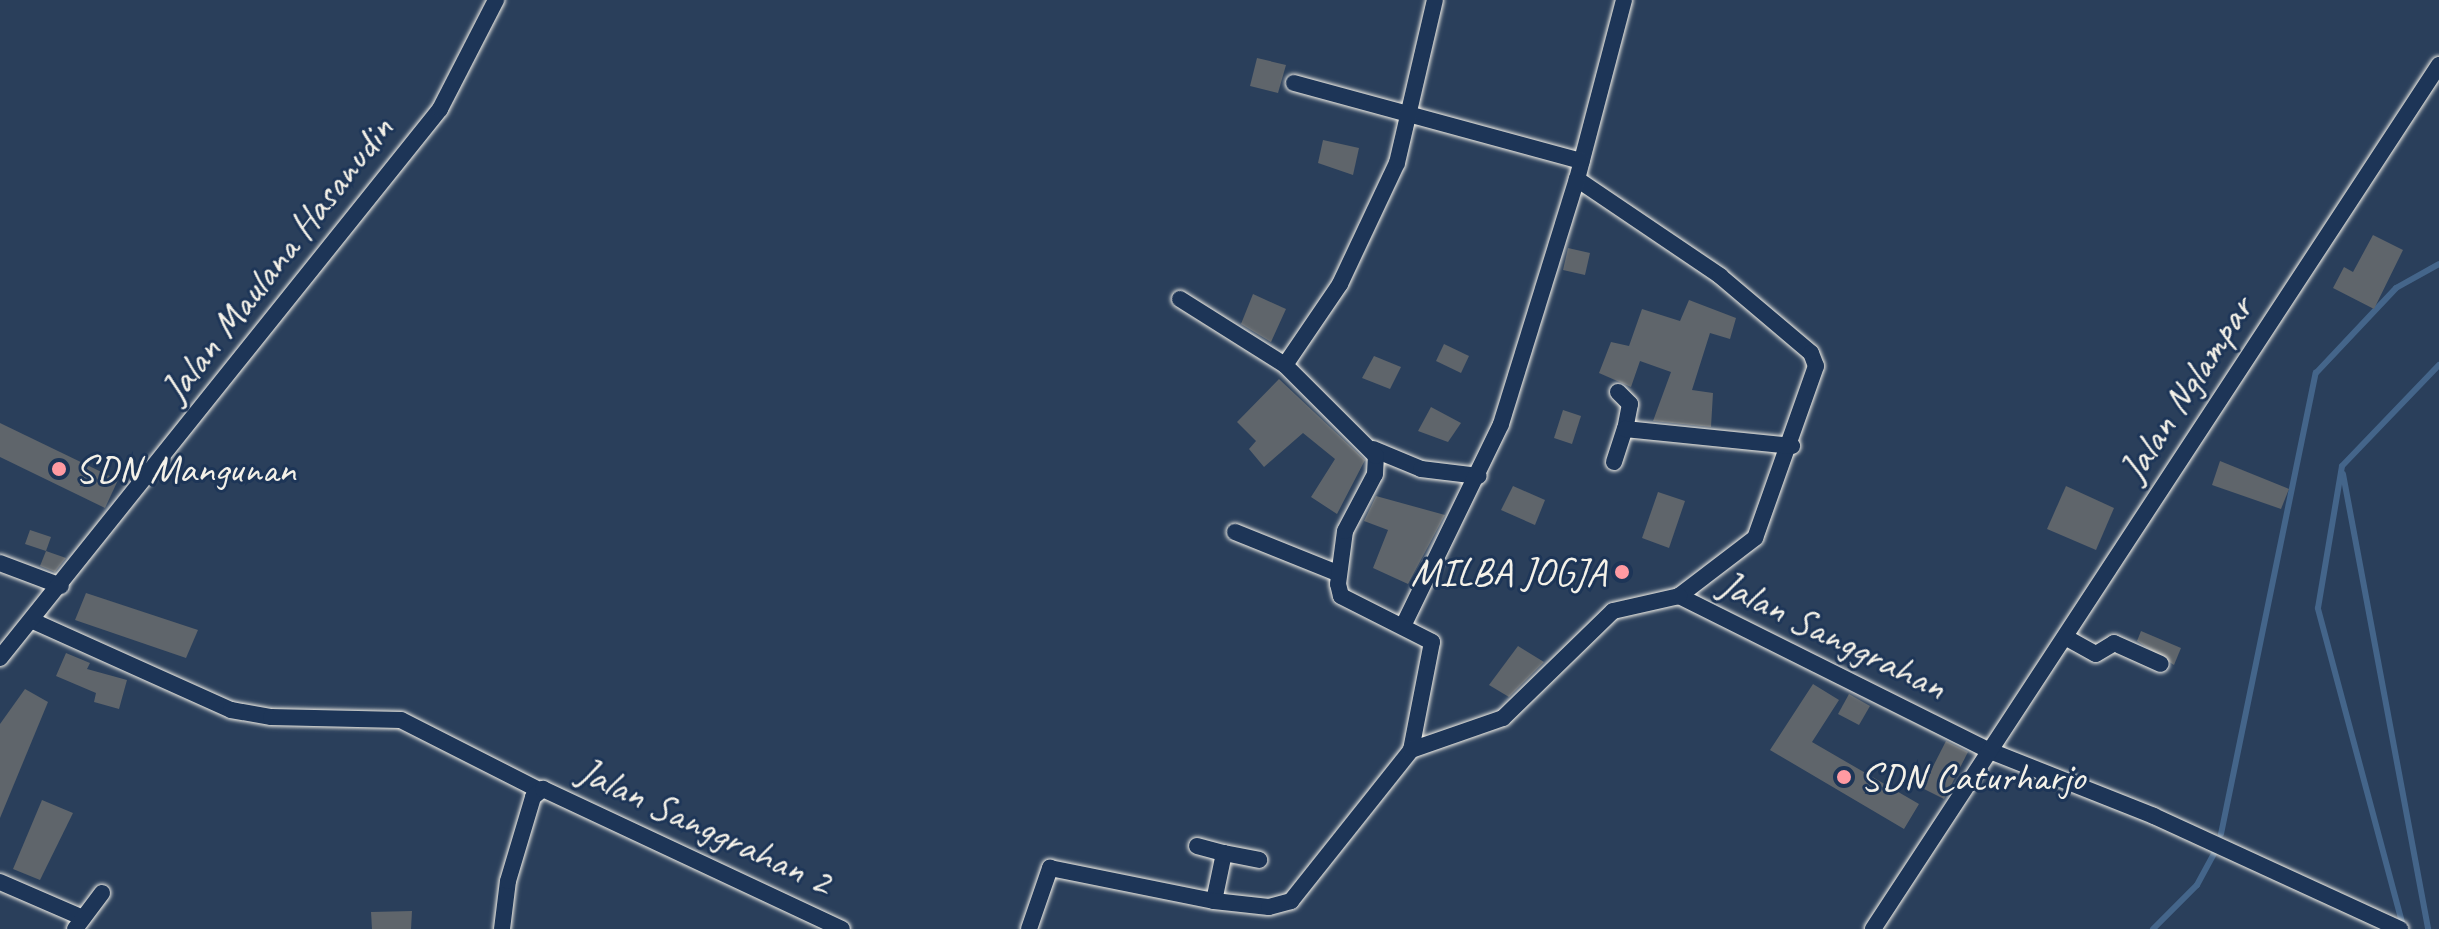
<!DOCTYPE html>
<style>
body{margin:0}
#map{position:relative;width:2439px;height:929px;overflow:hidden;background:#2a3f5b;font-family:Caveat,sans-serif}
div>[style]{position:absolute}
.stream>*{height:6px;margin:-3px;padding:0 3px;transform-origin:3px;border-radius:3px;background:#44658a}
.building>*{inset:0;background:#5f656b}
.roads{filter:drop-shadow(0 0 2px #f4f1e8) drop-shadow(0 0 2px #f4f1e8)}
.minor>*{height:16px;margin:-8px;padding:0 8px;transform-origin:8px;border-radius:8px;background:#1d3557}
.dots>*{width:22px;height:22px;translate:-50% -50%;box-sizing:border-box;border:4px solid #1d3557;border-radius:50%}
span{translate:-50% -50%;white-space:nowrap;text-align:center;line-height:1.15;-webkit-text-stroke:6px #1d3557;paint-order:stroke}
.street-label{font-size:40px;color:#f4f1e8}
.poi-label{font-size:40px;color:#f4f1e8}
.left{translate:0 -50%;text-align:left}
.right{translate:-100% -50%;text-align:right}
</style>
<div id="map">
<div class="stream">
<i style="left:2343px;top:474px;width:463px;rotate:79.4deg"></i>
<i style="left:2221px;top:834px;width:471px;rotate:-78.4deg"></i>
<i style="left:2316px;top:373px;width:117px;rotate:-46.7deg"></i>
<i style="left:2396px;top:288px;width:49px;rotate:-29.2deg"></i>
<i style="left:2403px;top:926px;width:329px;rotate:-105deg"></i>
<i style="left:2318px;top:608px;width:144px;rotate:-80.4deg"></i>
<i style="left:2342px;top:466px;width:140px;rotate:-46.2deg"></i>
<i style="left:2153px;top:929px;width:62px;rotate:-45deg"></i>
<i style="left:2197px;top:885px;width:42px;rotate:-61.6deg"></i>
</div>
<div class="building">
<i style="clip-path:polygon(1257px 58px,1286px 65px,1278px 93px,1250px 86px)"></i>
<i style="clip-path:polygon(1323px 140px,1359px 148px,1353px 175px,1318px 163px)"></i>
<i style="clip-path:polygon(2373px 235px,2403px 250px,2374px 309px,2333px 288px,2344px 267px,2353px 272px)"></i>
<i style="clip-path:polygon(1568px 248px,1590px 253px,1585px 275px,1563px 270px)"></i>
<i style="clip-path:polygon(1253px 294px,1286px 309px,1271px 342px,1241px 324px)"></i>
<i style="clip-path:polygon(1689px 300px,1736px 318px,1730px 339px,1710px 333px,1692px 390px,1713px 393px,1711px 427px,1653px 421px,1671px 372px,1640px 361px,1631px 387px,1599px 373px,1611px 342px,1629px 346px,1642px 309px,1680px 321px)"></i>
<i style="clip-path:polygon(1444px 344px,1469px 356px,1461px 373px,1436px 361px)"></i>
<i style="clip-path:polygon(1374px 356px,1401px 367px,1390px 389px,1362px 378px)"></i>
<i style="clip-path:polygon(1279px 379px,1365px 460px,1337px 514px,1311px 497px,1335px 459px,1303px 433px,1264px 467px,1249px 449px,1256px 441px,1237px 422px)"></i>
<i style="clip-path:polygon(1431px 407px,1461px 423px,1448px 442px,1418px 431px)"></i>
<i style="clip-path:polygon(1563px 410px,1581px 416px,1572px 444px,1554px 438px)"></i>
<i style="clip-path:polygon(0 423px,118px 480px,105px 508px,0 457px)"></i>
<i style="clip-path:polygon(2220px 461px,2289px 489px,2281px 509px,2212px 485px)"></i>
<i style="clip-path:polygon(1513px 486px,1545px 500px,1535px 525px,1501px 510px)"></i>
<i style="clip-path:polygon(2066px 486px,2114px 508px,2096px 550px,2047px 529px)"></i>
<i style="clip-path:polygon(1658px 492px,1685px 501px,1669px 548px,1642px 538px)"></i>
<i style="clip-path:polygon(1376px 496px,1445px 515px,1408px 584px,1373px 568px,1388px 530px,1364px 521px)"></i>
<i style="clip-path:polygon(30px 530px,51px 537px,46px 551px,25px 544px)"></i>
<i style="clip-path:polygon(46px 551px,66px 558px,55px 572px,40px 566px)"></i>
<i style="clip-path:polygon(86px 593px,198px 630px,186px 658px,75px 620px)"></i>
<i style="clip-path:polygon(2141px 631px,2181px 648px,2174px 665px,2137px 641px)"></i>
<i style="clip-path:polygon(1518px 646px,1544px 662px,1509px 697px,1489px 685px)"></i>
<i style="clip-path:polygon(66px 653px,90px 663px,87px 669px,127px 680px,119px 709px,94px 702px,96px 693px,56px 676px)"></i>
<i style="clip-path:polygon(1813px 684px,1839px 700px,1812px 742px,1919px 804px,1904px 829px,1770px 750px)"></i>
<i style="clip-path:polygon(25px 689px,48px 702px,0 818px,0 724px)"></i>
<i style="clip-path:polygon(1849px 694px,1870px 706px,1859px 725px,1838px 714px)"></i>
<i style="clip-path:polygon(1946px 741px,1968px 752px,1944px 799px,1922px 788px)"></i>
<i style="clip-path:polygon(42px 800px,73px 813px,40px 880px,13px 869px)"></i>
<i style="clip-path:polygon(412px 911px,411px 929px,372px 929px,371px 912px)"></i>
</div>
<div class="roads">
<div class="minor">
<i style="left:1624px;top:0;width:185px;rotate:104.7deg"></i>
<i style="left:1577px;top:179px;width:173px;rotate:34.1deg"></i>
<i style="left:1720px;top:276px;width:119px;rotate:40.2deg"></i>
<i style="left:1811px;top:353px;width:14px;rotate:69deg"></i>
<i style="left:1816px;top:366px;width:182px;rotate:109.5deg"></i>
<i style="left:1755px;top:538px;width:96px;rotate:142.7deg"></i>
<i style="left:1679px;top:596px;width:347px;rotate:26.5deg"></i>
<i style="left:1990px;top:751px;width:176px;rotate:21.6deg"></i>
<i style="left:2154px;top:816px;width:271px;rotate:24.7deg"></i>
<i style="left:1294px;top:83px;width:298px;rotate:15.2deg"></i>
<i style="left:1180px;top:299px;width:124px;rotate:32.2deg"></i>
<i style="left:1618px;top:392px;width:17px;rotate:45deg"></i>
<i style="left:1630px;top:404px;width:25px;rotate:101deg"></i>
<i style="left:1373px;top:449px;width:52px;rotate:22.6deg"></i>
<i style="left:1421px;top:469px;width:58px;rotate:6.9deg"></i>
<i style="left:1614px;top:462px;width:35px;rotate:-72deg"></i>
<i style="left:1625px;top:429px;width:168px;rotate:5.8deg"></i>
<i style="left:1235px;top:532px;width:110px;rotate:21.9deg"></i>
<i style="left:0;top:563px;width:65px;rotate:20.7deg"></i>
<i style="left:33px;top:621px;width:217px;rotate:24.2deg"></i>
<i style="left:231px;top:710px;width:41px;rotate:9.9deg"></i>
<i style="left:271px;top:717px;width:130px;rotate:1.3deg"></i>
<i style="left:401px;top:720px;width:155px;rotate:26.9deg"></i>
<i style="left:1404px;top:624px;width:222px;rotate:-64.1deg"></i>
<i style="left:1501px;top:424px;width:257px;rotate:-72.8deg"></i>
<i style="left:2065px;top:637px;width:35px;rotate:29deg"></i>
<i style="left:2096px;top:654px;width:21px;rotate:-31deg"></i>
<i style="left:2114px;top:643px;width:51px;rotate:24.1deg"></i>
<i style="left:0;top:658px;width:704px;rotate:-51.29deg"></i>
<i style="left:440px;top:109px;width:123px;rotate:-62.8deg"></i>
<i style="left:1411px;top:750px;width:110px;rotate:-79deg"></i>
<i style="left:1432px;top:642px;width:102px;rotate:-153.2deg"></i>
<i style="left:1341px;top:596px;width:12px;rotate:-104deg"></i>
<i style="left:1338px;top:584px;width:53px;rotate:-82.5deg"></i>
<i style="left:1345px;top:531px;width:64px;rotate:-62.2deg"></i>
<i style="left:1375px;top:474px;width:18px;rotate:-87deg"></i>
<i style="left:1376px;top:456px;width:129px;rotate:-135deg"></i>
<i style="left:1285px;top:365px;width:98px;rotate:-55.8deg"></i>
<i style="left:1340px;top:284px;width:134px;rotate:-64.8deg"></i>
<i style="left:1397px;top:163px;width:167px;rotate:-76.9deg"></i>
<i style="left:1197px;top:846px;width:28px;rotate:15deg"></i>
<i style="left:0;top:882px;width:90px;rotate:23.4deg"></i>
<i style="left:1214px;top:901px;width:49px;rotate:-78.2deg"></i>
<i style="left:1224px;top:853px;width:36px;rotate:11deg"></i>
<i style="left:75px;top:929px;width:45px;rotate:-53.1deg"></i>
<i style="left:502px;top:929px;width:48px;rotate:-82.9deg"></i>
<i style="left:508px;top:881px;width:88px;rotate:-73.4deg"></i>
<i style="left:533px;top:797px;width:13px;rotate:-39deg"></i>
<i style="left:543px;top:789px;width:330px;rotate:25.1deg"></i>
<i style="left:1029px;top:929px;width:65px;rotate:-71deg"></i>
<i style="left:1050px;top:868px;width:167px;rotate:11.4deg"></i>
<i style="left:1214px;top:901px;width:55px;rotate:6.2deg"></i>
<i style="left:1269px;top:907px;width:23px;rotate:-15deg"></i>
<i style="left:1291px;top:901px;width:193px;rotate:-51.5deg"></i>
<i style="left:1411px;top:750px;width:97px;rotate:-19.2deg"></i>
<i style="left:1503px;top:718px;width:153px;rotate:-44.2deg"></i>
<i style="left:1613px;top:611px;width:68px;rotate:-12.8deg"></i>
<i style="left:1873px;top:929px;width:1033px;rotate:-56.77deg"></i>
</div>
</div>
<div class="dots">
<i style="left:59px;top:469px;background:#ff9aa2"></i>
<i style="left:1622px;top:572px;background:#ff9aa2"></i>
<i style="left:1844px;top:777px;background:#ff9aa2"></i>
</div>
<div class="street-label">
<span style="left:277px;top:259px;rotate:-52deg">Jalan Maulana Hasanudin</span>
<span style="left:2186px;top:389px;rotate:-57deg">Jalan Nglampar</span>
<span style="left:1833px;top:635px;rotate:26deg">Jalan Sanggrahan</span>
<span style="left:705px;top:826px;rotate:25deg">Jalan Sanggrahan 2</span>
</div>
<div class="poi-label">
<span class="left" style="left:75px;top:469px">SDN Mangunan</span>
<span class="right" style="left:1606px;top:572px">MILBA JOGJA</span>
<span class="left" style="left:1860px;top:777px">SDN Caturharjo</span>
</div>
</div>
